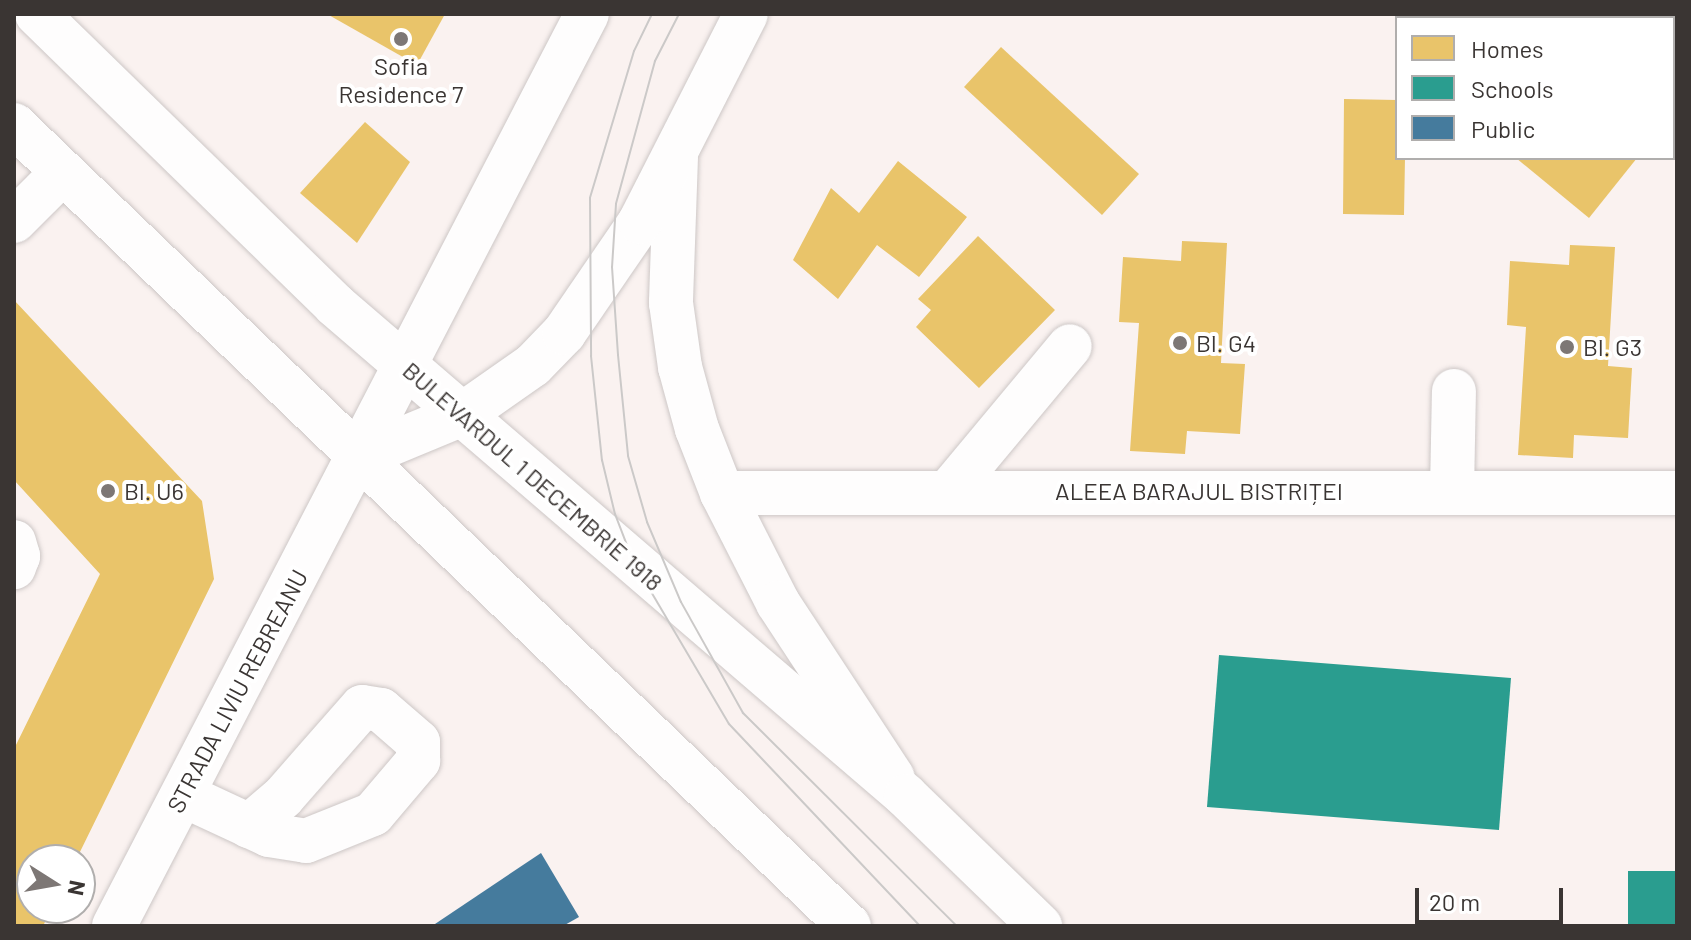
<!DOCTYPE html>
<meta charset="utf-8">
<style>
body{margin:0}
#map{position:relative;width:1691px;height:940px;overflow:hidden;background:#faf2f0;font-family:Barlow,sans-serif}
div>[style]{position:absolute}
.homes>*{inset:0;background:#e9c46a}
.schools>*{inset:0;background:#2a9d8f}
.public>*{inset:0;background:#457b9d}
.roads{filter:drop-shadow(0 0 2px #cdc7c6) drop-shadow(0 0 2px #cdc7c6)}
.minor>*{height:44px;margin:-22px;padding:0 22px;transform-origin:22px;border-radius:22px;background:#fefdfd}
.major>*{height:44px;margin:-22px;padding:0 22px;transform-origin:22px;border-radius:22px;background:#fefdfd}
.tram>*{height:2px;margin:-1px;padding:0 1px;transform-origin:1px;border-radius:1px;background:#cbc9c8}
.dots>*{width:22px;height:22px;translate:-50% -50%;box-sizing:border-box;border:4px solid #fff;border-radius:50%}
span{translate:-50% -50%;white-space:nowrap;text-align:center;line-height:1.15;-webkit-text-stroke:8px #fff;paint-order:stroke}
.poi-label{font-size:24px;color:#3a3533}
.left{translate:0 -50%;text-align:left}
.street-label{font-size:24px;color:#3a3533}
.frame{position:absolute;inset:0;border:16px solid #3a3533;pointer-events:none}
.legend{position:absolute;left:1395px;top:16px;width:280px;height:144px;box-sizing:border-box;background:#fff;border:2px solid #b0aead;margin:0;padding:10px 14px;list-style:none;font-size:24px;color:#3a3533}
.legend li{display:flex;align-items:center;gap:16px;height:40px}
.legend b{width:40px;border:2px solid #b0aead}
.north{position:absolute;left:16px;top:844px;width:80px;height:80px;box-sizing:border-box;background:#fff;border:2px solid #b0aead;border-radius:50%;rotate:101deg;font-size:22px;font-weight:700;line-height:32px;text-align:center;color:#3a3533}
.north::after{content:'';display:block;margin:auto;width:28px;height:36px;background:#7d7775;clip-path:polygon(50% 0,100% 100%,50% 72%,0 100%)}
.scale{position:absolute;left:1415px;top:888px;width:148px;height:36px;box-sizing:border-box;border:4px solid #3a3533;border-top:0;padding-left:10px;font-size:24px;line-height:28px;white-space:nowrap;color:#3a3533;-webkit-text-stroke:6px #fff;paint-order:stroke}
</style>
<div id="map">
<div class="homes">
<i style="clip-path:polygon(327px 14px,445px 14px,417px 65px)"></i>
<i style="clip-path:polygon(1001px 47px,1139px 174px,1102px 215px,964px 87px)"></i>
<i style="clip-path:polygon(1344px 99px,1397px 100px,1397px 158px,1405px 158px,1404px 215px,1343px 214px)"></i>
<i style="clip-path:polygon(365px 122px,410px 162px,357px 243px,300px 193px)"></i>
<i style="clip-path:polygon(1516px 158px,1637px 158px,1589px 218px)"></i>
<i style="clip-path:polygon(898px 161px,967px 217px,919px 277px,877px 245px,838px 299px,793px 260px,831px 188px,859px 213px)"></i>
<i style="clip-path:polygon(978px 236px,1055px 310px,979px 388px,916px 327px,931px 310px,918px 299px)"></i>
<i style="clip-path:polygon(1182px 241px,1227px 243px,1221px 363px,1245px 364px,1240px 434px,1187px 431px,1185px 454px,1130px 451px,1139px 323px,1119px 322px,1123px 257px,1181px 261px)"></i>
<i style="clip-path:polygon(1570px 245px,1615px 247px,1608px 366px,1632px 368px,1628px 438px,1574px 435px,1573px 458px,1518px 455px,1526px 327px,1507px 325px,1510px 261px,1569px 265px)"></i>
<i style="clip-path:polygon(14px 300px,202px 501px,214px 579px,76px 860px,32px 860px,32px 908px,52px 908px,43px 926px,14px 926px,14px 749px,100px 574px,14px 480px)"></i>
</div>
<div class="schools">
<i style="clip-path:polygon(1219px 655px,1511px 678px,1499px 830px,1207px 807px)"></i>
<i style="clip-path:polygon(1628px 871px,1677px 871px,1677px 926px,1628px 926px)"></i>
</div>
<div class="public">
<i style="clip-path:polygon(541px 853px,579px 917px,563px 926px,432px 926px)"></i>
</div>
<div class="roads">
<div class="minor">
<i style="left:1579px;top:14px;width:6px;rotate:45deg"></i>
<i style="left:1673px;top:92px;width:5px;rotate:37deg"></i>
<i style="left:676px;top:157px;width:146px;rotate:92deg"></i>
<i style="left:671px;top:303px;width:65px;rotate:82deg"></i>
<i style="left:680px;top:367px;width:64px;rotate:74.7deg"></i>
<i style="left:697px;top:429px;width:69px;rotate:68.7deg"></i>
<i style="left:722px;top:493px;width:123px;rotate:63deg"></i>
<i style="left:778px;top:603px;width:209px;rotate:56.7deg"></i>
<i style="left:14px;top:221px;width:68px;rotate:-45deg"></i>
<i style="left:359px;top:457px;width:113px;rotate:-22.5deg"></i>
<i style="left:463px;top:414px;width:85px;rotate:-35deg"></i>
<i style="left:533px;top:365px;width:45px;rotate:-45.9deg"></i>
<i style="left:564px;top:333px;width:135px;rotate:-55.6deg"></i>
<i style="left:640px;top:222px;width:233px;rotate:-63deg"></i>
<i style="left:950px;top:490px;width:187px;rotate:-50.2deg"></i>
<i style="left:1452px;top:492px;width:101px;rotate:-88.9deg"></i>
<i style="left:722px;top:493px;width:955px"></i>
<i style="left:14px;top:542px;width:15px;rotate:74deg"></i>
<i style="left:18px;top:556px;width:12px;rotate:110deg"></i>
<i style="left:183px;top:795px;width:95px;rotate:24.9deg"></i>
<i style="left:269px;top:835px;width:37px;rotate:9deg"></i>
<i style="left:306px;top:841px;width:72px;rotate:-21.9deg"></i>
<i style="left:373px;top:814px;width:70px;rotate:-49.7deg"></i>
<i style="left:418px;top:761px;width:19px;rotate:-90deg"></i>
<i style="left:418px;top:742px;width:49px;rotate:-139.1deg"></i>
<i style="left:381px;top:710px;width:19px;rotate:-171deg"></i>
<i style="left:362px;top:707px;width:120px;rotate:131.3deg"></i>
<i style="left:283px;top:797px;width:45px;rotate:139.5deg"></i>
<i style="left:114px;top:926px;width:1027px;rotate:-62.59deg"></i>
</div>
<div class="major">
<i style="left:37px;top:14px;width:417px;rotate:44.3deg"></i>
<i style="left:335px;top:305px;width:753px;rotate:40.69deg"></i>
<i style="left:906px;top:796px;width:187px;rotate:44.1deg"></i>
<i style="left:14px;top:125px;width:1157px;rotate:43.81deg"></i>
</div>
</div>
<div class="tram">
<i style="left:652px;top:14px;width:41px;rotate:115.9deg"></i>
<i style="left:634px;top:51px;width:153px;rotate:106.7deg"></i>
<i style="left:590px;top:198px;width:158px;rotate:89.6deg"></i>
<i style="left:591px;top:356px;width:105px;rotate:84deg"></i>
<i style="left:602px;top:460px;width:56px;rotate:76.5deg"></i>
<i style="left:615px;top:514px;width:50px;rotate:69deg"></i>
<i style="left:633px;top:561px;width:189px;rotate:59.5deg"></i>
<i style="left:729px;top:724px;width:278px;rotate:46.6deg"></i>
<i style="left:679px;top:14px;width:53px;rotate:117.1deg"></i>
<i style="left:655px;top:61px;width:148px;rotate:105.3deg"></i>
<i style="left:616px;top:204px;width:63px;rotate:93.6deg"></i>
<i style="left:612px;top:267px;width:88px;rotate:86.1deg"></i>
<i style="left:618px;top:355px;width:101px;rotate:84.3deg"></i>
<i style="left:628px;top:456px;width:69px;rotate:73.9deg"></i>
<i style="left:647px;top:522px;width:87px;rotate:67deg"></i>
<i style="left:681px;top:602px;width:127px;rotate:60.8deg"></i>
<i style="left:743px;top:713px;width:302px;rotate:44.9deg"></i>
</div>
<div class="dots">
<i style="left:401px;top:39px;background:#7d7775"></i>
<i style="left:1180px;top:343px;background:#7d7775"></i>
<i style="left:1567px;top:347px;background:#7d7775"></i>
<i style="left:108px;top:491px;background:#7d7775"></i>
</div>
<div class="poi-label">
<span style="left:401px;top:80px">Sofia<br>Residence 7</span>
<span class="left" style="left:1196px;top:343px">Bl. G4</span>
<span class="left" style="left:1583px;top:347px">Bl. G3</span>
<span class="left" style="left:124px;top:491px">Bl. U6</span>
</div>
<div class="street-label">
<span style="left:533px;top:476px;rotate:41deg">BULEVARDUL 1 DECEMBRIE 1918</span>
<span style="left:1199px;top:491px">ALEEA BARAJUL BISTRIȚEI</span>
<span style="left:237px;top:691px;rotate:-62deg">STRADA LIVIU REBREANU</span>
</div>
<div class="frame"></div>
<ul class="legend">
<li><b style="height:22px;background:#e9c46a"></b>Homes</li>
<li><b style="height:22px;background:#2a9d8f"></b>Schools</li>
<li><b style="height:22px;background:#457b9d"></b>Public</li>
</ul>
<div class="north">N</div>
<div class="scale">20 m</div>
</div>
